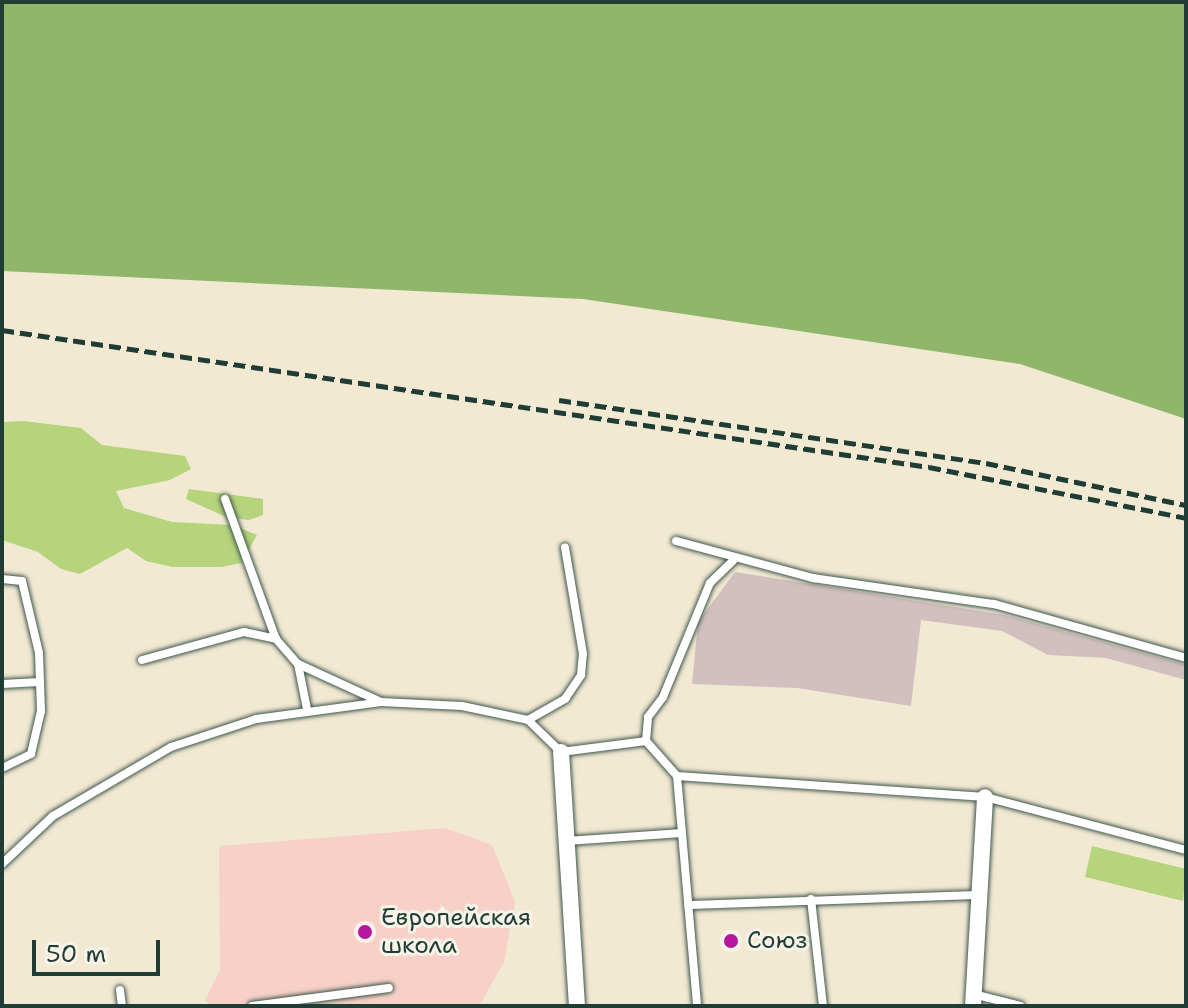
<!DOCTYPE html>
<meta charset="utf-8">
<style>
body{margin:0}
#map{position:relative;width:1188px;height:1008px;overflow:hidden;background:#f2e9d3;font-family:"Shantell Sans",sans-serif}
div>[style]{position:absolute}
.built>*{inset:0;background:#f7d1c8}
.industrial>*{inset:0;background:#d2bfc0}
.green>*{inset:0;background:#b5d47b}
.forest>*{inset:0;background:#90b66b}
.roads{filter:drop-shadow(0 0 2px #3f574c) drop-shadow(0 0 2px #3f574c)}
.lane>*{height:8px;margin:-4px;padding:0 4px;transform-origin:4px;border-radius:4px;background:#fff}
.street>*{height:16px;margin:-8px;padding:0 8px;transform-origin:8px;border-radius:8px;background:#fff}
.rail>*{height:5px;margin-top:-2.5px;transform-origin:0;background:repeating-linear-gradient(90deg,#1f3d34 0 12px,transparent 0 18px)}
.dots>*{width:22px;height:22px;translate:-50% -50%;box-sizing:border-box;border:4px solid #f7f3e8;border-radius:50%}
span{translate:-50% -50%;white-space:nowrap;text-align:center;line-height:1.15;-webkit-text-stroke:6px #f7f3e8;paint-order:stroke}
.poi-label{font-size:24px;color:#1f3d34}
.left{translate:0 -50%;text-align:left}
.frame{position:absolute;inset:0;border:4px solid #1f3d34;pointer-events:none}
.scale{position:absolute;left:32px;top:940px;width:128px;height:36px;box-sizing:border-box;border:4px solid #1f3d34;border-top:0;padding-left:10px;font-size:24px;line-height:28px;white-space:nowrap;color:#1f3d34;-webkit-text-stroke:6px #f7f3e8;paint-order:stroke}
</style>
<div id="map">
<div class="built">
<i style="clip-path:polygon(445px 828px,492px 845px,515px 902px,504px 962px,479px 1006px,212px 1006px,205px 1000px,220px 970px,219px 846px)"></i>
</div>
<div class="industrial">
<i style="clip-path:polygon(735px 572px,1005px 615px,1186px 665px,1186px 680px,1106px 658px,1048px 655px,1002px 631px,921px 620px,911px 706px,797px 688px,692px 684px,698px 622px)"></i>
</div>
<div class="green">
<i style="clip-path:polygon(23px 421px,81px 428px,102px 445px,185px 456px,191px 469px,170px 480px,116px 491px,124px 508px,172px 522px,232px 525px,257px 535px,241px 563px,222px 567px,172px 567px,146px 561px,127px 548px,80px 574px,61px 569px,38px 552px,2px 540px,2px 422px)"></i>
<i style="clip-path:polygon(189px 489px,263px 499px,263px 515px,249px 520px,226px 517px,186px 499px)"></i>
<i style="clip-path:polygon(1092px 846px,1186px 869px,1183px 901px,1085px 877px)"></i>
</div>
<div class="forest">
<i style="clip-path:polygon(2px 2px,1186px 2px,1186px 419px,1020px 364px,583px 299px,2px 271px)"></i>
</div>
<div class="roads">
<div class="lane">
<i style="left:225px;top:499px;width:149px;rotate:70deg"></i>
<i style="left:676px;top:541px;width:142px;rotate:15.1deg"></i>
<i style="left:813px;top:578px;width:183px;rotate:8.2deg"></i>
<i style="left:994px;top:604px;width:199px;rotate:15.7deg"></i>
<i style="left:2px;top:579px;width:20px;rotate:6deg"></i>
<i style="left:22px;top:581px;width:74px;rotate:76.7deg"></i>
<i style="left:39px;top:653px;width:29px;rotate:88deg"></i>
<i style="left:142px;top:660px;width:106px;rotate:-15.4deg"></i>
<i style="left:244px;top:632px;width:33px;rotate:12deg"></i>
<i style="left:276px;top:639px;width:33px;rotate:49deg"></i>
<i style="left:298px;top:664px;width:46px;rotate:78.7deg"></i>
<i style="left:298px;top:664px;width:91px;rotate:24.6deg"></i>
<i style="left:2px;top:684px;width:38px;rotate:-3deg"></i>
<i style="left:40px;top:682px;width:29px;rotate:88deg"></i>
<i style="left:41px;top:711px;width:44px;rotate:103.1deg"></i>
<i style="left:31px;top:754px;width:32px;rotate:154deg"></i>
<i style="left:528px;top:720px;width:43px;rotate:-29.6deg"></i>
<i style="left:565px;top:699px;width:29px;rotate:-56deg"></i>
<i style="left:581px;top:675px;width:21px;rotate:-85deg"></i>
<i style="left:583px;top:654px;width:108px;rotate:-99.6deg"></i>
<i style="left:646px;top:741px;width:24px;rotate:-85deg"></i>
<i style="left:648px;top:717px;width:25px;rotate:-53deg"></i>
<i style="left:663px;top:697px;width:123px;rotate:-67.6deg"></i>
<i style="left:710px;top:583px;width:36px;rotate:-44deg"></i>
<i style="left:677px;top:776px;width:231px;rotate:85deg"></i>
<i style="left:567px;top:841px;width:115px;rotate:-4deg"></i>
<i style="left:2px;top:864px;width:70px;rotate:-43.3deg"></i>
<i style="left:53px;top:816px;width:137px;rotate:-30.3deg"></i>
<i style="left:171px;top:747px;width:89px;rotate:-18.2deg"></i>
<i style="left:256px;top:719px;width:126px;rotate:-7.7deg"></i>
<i style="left:381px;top:702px;width:81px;rotate:2.8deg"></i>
<i style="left:462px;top:706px;width:67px;rotate:12deg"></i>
<i style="left:528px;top:720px;width:46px;rotate:44.1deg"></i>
<i style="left:561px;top:752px;width:86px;rotate:-7.4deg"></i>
<i style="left:646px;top:741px;width:47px;rotate:48.5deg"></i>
<i style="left:677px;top:776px;width:309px;rotate:3.9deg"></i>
<i style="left:985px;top:797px;width:208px;rotate:14.8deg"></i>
<i style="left:811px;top:899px;width:108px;rotate:83.6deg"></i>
<i style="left:688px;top:905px;width:291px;rotate:-2deg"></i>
<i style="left:120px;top:990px;width:16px;rotate:83deg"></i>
<i style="left:973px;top:994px;width:49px;rotate:14deg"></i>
<i style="left:252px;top:1006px;width:138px;rotate:-7.5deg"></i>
</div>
<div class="street">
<i style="left:561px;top:752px;width:255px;rotate:86.4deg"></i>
<i style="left:973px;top:1006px;width:209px;rotate:-86.7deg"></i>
</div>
</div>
<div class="rail">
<i style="left:2px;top:330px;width:937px;rotate:8.41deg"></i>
<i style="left:929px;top:467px;width:262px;rotate:11.2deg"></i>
<i style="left:559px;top:400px;width:432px;rotate:8.4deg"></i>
<i style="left:986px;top:463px;width:204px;rotate:11.9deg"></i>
</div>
<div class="dots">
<i style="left:365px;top:932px;background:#b5179e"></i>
<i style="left:731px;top:941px;background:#b5179e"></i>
</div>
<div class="poi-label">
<span class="left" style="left:381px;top:932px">Европейская<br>школа</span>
<span class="left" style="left:747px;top:941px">Союз</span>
</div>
<div class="frame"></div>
<div class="scale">50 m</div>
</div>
